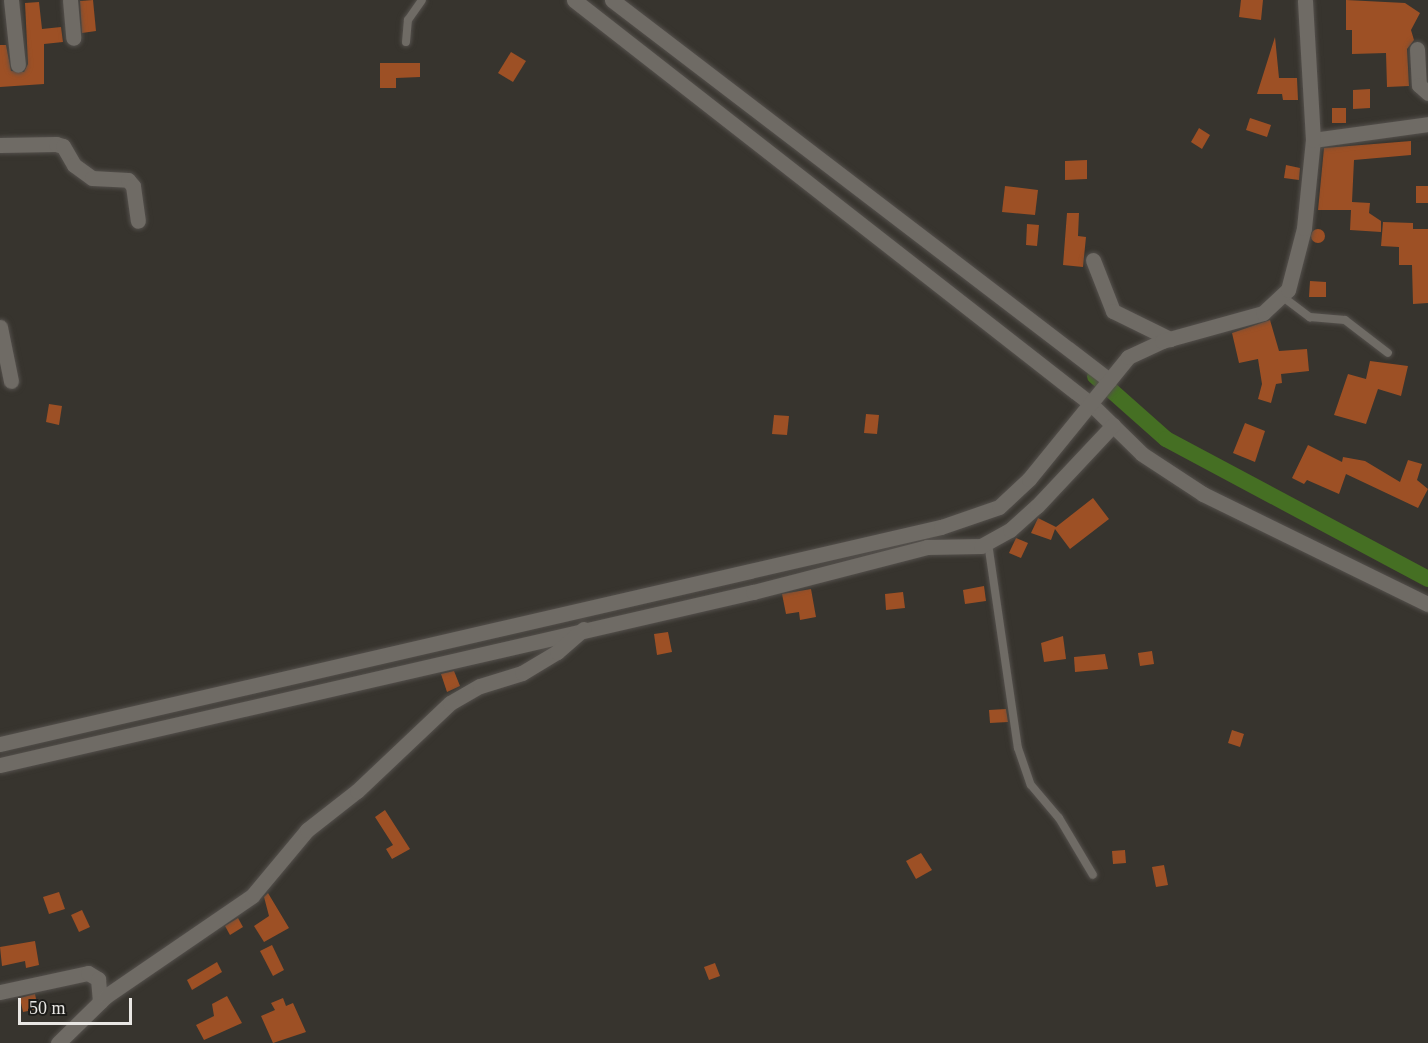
<!DOCTYPE html>
<style>
body{margin:0}
#map{position:relative;width:1428px;height:1043px;overflow:hidden;background:#37342e;font-family:Georgia,serif}
div>[style]{position:absolute}
.canal>*{height:16px;margin:-8px;padding:0 8px;transform-origin:8px;border-radius:8px;background:#456f23}
.building>*{inset:0;background:#9d5025}
.round{border-radius:50%}
.roads{filter:drop-shadow(0 0 2px #54504c) drop-shadow(0 0 2px #54504c)}
.lane>*{height:8px;margin:-4px;padding:0 4px;transform-origin:4px;border-radius:4px;background:#6f6b65}
.street>*{height:15px;margin:-7.5px;padding:0 7.5px;transform-origin:7.5px;border-radius:7.5px;background:#6f6b65}
span{translate:-50% -50%;white-space:nowrap;text-align:center;line-height:1.15;-webkit-text-stroke:6px #1d1c19;paint-order:stroke}
.scale{position:absolute;left:18px;top:998px;width:114px;height:27px;box-sizing:border-box;border:3px solid #e9e7e4;border-top:0;padding-left:8px;font-size:18px;line-height:21px;white-space:nowrap;color:#e9e7e4;-webkit-text-stroke:4px #1d1c19;paint-order:stroke}
</style>
<div id="map">
<div class="canal">
<i style="left:1095px;top:376px;width:95px;rotate:41.6deg"></i>
<i style="left:1166px;top:439px;width:297px;rotate:28.1deg"></i>
</div>
<div class="building">
<i style="clip-path:polygon(93px 0,96px 31px,82px 33px,80px 1px)"></i>
<i style="clip-path:polygon(1241px 0,1263px 0,1261px 20px,1239px 17px)"></i>
<i style="clip-path:polygon(1346px 0,1405px 3px,1420px 13px,1411px 30px,1414px 40px,1407px 49px,1409px 86px,1387px 87px,1386px 53px,1352px 54px,1352px 30px,1346px 30px)"></i>
<i style="clip-path:polygon(39px 2px,42px 29px,61px 27px,63px 42px,44px 44px,44px 84px,0 87px,0 45px,6px 45px,11px 71px,24px 72px,28px 64px,25px 3px)"></i>
<i style="clip-path:polygon(1275px 37px,1279px 78px,1297px 78px,1298px 100px,1283px 100px,1282px 94px,1257px 94px)"></i>
<i style="clip-path:polygon(511px 52px,526px 61px,513px 82px,498px 73px)"></i>
<i style="clip-path:polygon(380px 63px,420px 63px,420px 77px,396px 78px,396px 88px,380px 88px)"></i>
<i style="clip-path:polygon(1370px 89px,1370px 108px,1353px 109px,1353px 90px)"></i>
<i style="clip-path:polygon(1332px 108px,1346px 108px,1346px 123px,1332px 123px)"></i>
<i style="clip-path:polygon(1250px 118px,1271px 125px,1267px 137px,1246px 130px)"></i>
<i style="clip-path:polygon(1199px 128px,1210px 135px,1202px 149px,1191px 142px)"></i>
<i style="clip-path:polygon(1411px 141px,1411px 155px,1354px 160px,1352px 202px,1370px 203px,1369px 213px,1381px 221px,1381px 232px,1350px 230px,1351px 210px,1318px 210px,1324px 148px)"></i>
<i style="clip-path:polygon(1087px 160px,1087px 179px,1065px 180px,1065px 161px)"></i>
<i style="clip-path:polygon(1286px 165px,1300px 168px,1299px 180px,1284px 178px)"></i>
<i style="clip-path:polygon(1005px 186px,1038px 190px,1035px 215px,1002px 212px)"></i>
<i style="clip-path:polygon(1416px 186px,1428px 186px,1428px 203px,1416px 203px)"></i>
<i style="clip-path:polygon(1067px 213px,1079px 213px,1078px 236px,1086px 237px,1083px 267px,1063px 265px)"></i>
<i style="clip-path:polygon(1383px 222px,1413px 223px,1413px 229px,1428px 229px,1428px 303px,1413px 304px,1412px 265px,1399px 265px,1399px 247px,1381px 246px)"></i>
<i style="clip-path:polygon(1027px 224px,1039px 225px,1037px 246px,1026px 245px)"></i>
<i class="round" style="left:1311px;top:229px;width:14px;height:14px"></i>
<i style="clip-path:polygon(1310px 281px,1326px 282px,1326px 297px,1309px 297px)"></i>
<i style="clip-path:polygon(1270px 320px,1279px 351px,1307px 349px,1309px 371px,1281px 374px,1282px 383px,1276px 384px,1271px 403px,1258px 399px,1262px 384px,1258px 359px,1239px 363px,1232px 333px)"></i>
<i style="clip-path:polygon(1370px 361px,1408px 366px,1401px 396px,1378px 389px,1366px 424px,1334px 415px,1348px 374px,1366px 379px)"></i>
<i style="clip-path:polygon(49px 404px,62px 406px,59px 425px,46px 422px)"></i>
<i style="clip-path:polygon(866px 414px,879px 415px,877px 434px,864px 433px)"></i>
<i style="clip-path:polygon(774px 415px,789px 416px,787px 435px,772px 434px)"></i>
<i style="clip-path:polygon(1245px 423px,1265px 431px,1255px 462px,1233px 453px)"></i>
<i style="clip-path:polygon(1308px 445px,1342px 462px,1343px 457px,1365px 461px,1400px 482px,1408px 460px,1422px 464px,1417px 480px,1428px 489px,1418px 508px,1346px 474px,1339px 494px,1307px 480px,1304px 484px,1292px 478px)"></i>
<i style="clip-path:polygon(1093px 498px,1109px 519px,1070px 549px,1055px 529px,1051px 540px,1031px 533px,1038px 518px,1056px 527px)"></i>
<i style="clip-path:polygon(1016px 538px,1028px 543px,1021px 558px,1009px 553px)"></i>
<i style="clip-path:polygon(984px 586px,986px 601px,965px 604px,963px 590px)"></i>
<i style="clip-path:polygon(811px 589px,816px 617px,800px 620px,799px 612px,786px 614px,782px 594px)"></i>
<i style="clip-path:polygon(903px 592px,905px 608px,886px 610px,885px 594px)"></i>
<i style="clip-path:polygon(668px 632px,672px 652px,657px 655px,654px 634px)"></i>
<i style="clip-path:polygon(1063px 636px,1066px 659px,1044px 662px,1041px 643px)"></i>
<i style="clip-path:polygon(1152px 651px,1154px 664px,1140px 666px,1138px 653px)"></i>
<i style="clip-path:polygon(1105px 654px,1108px 669px,1075px 672px,1074px 657px)"></i>
<i style="clip-path:polygon(454px 671px,460px 686px,447px 692px,441px 674px)"></i>
<i style="clip-path:polygon(1006px 709px,1008px 722px,990px 723px,989px 710px)"></i>
<i style="clip-path:polygon(1232px 730px,1244px 734px,1240px 747px,1228px 743px)"></i>
<i style="clip-path:polygon(385px 810px,410px 849px,392px 859px,386px 849px,393px 845px,375px 817px)"></i>
<i style="clip-path:polygon(1125px 850px,1126px 863px,1113px 864px,1112px 851px)"></i>
<i style="clip-path:polygon(921px 853px,932px 870px,916px 879px,906px 861px)"></i>
<i style="clip-path:polygon(1164px 865px,1168px 885px,1156px 887px,1152px 867px)"></i>
<i style="clip-path:polygon(59px 892px,65px 909px,49px 914px,43px 897px)"></i>
<i style="clip-path:polygon(268px 893px,289px 928px,264px 942px,254px 926px,269px 916px,264px 897px)"></i>
<i style="clip-path:polygon(82px 910px,90px 927px,79px 932px,71px 915px)"></i>
<i style="clip-path:polygon(238px 918px,243px 927px,230px 935px,225px 926px)"></i>
<i style="clip-path:polygon(35px 941px,39px 965px,26px 968px,25px 961px,2px 966px,0 947px)"></i>
<i style="clip-path:polygon(272px 945px,284px 970px,273px 976px,260px 951px)"></i>
<i style="clip-path:polygon(217px 962px,222px 972px,192px 990px,187px 980px)"></i>
<i style="clip-path:polygon(715px 963px,720px 976px,709px 980px,704px 967px)"></i>
<i style="clip-path:polygon(35px 994px,38px 1009px,23px 1012px,20px 998px)"></i>
<i style="clip-path:polygon(227px 996px,242px 1023px,204px 1040px,196px 1025px,214px 1016px,212px 1004px)"></i>
<i style="clip-path:polygon(283px 998px,286px 1006px,293px 1003px,306px 1032px,273px 1043px,261px 1016px,275px 1010px,271px 1003px)"></i>
</div>
<div class="roads">
<div class="lane">
<i style="left:406px;top:42px;width:22px;rotate:-85deg"></i>
<i style="left:408px;top:20px;width:24px;rotate:-55deg"></i>
<i style="left:1283px;top:297px;width:34px;rotate:37deg"></i>
<i style="left:1310px;top:317px;width:35px;rotate:5deg"></i>
<i style="left:1345px;top:320px;width:54px;rotate:37.5deg"></i>
<i style="left:988px;top:543px;width:207px;rotate:81.7deg"></i>
<i style="left:1018px;top:748px;width:39px;rotate:71deg"></i>
<i style="left:1031px;top:785px;width:43px;rotate:49.7deg"></i>
<i style="left:1059px;top:818px;width:66px;rotate:59.2deg"></i>
</div>
<div class="street">
<i style="left:11px;top:0;width:65px;rotate:83.9deg"></i>
<i style="left:70px;top:0;width:38px;rotate:85deg"></i>
<i style="left:574px;top:0;width:656px;rotate:38.01deg"></i>
<i style="left:1091px;top:404px;width:71px;rotate:44.4deg"></i>
<i style="left:1142px;top:454px;width:73px;rotate:33.3deg"></i>
<i style="left:1203px;top:494px;width:250px;rotate:26.1deg"></i>
<i style="left:612px;top:0;width:626px;rotate:37.4deg"></i>
<i style="left:1417px;top:49px;width:36px;rotate:87deg"></i>
<i style="left:1419px;top:85px;width:12px;rotate:42deg"></i>
<i style="left:1313px;top:140px;width:116px;rotate:-7.9deg"></i>
<i style="left:0;top:145px;width:56px;rotate:-1deg"></i>
<i style="left:56px;top:144px;width:7px;rotate:16deg"></i>
<i style="left:63px;top:146px;width:22px;rotate:60deg"></i>
<i style="left:74px;top:165px;width:22px;rotate:36deg"></i>
<i style="left:92px;top:178px;width:36px;rotate:3deg"></i>
<i style="left:128px;top:180px;width:8px;rotate:50deg"></i>
<i style="left:133px;top:186px;width:35px;rotate:82deg"></i>
<i style="left:1093px;top:260px;width:55px;rotate:68.6deg"></i>
<i style="left:1113px;top:311px;width:64px;rotate:26.2deg"></i>
<i style="left:0;top:327px;width:55px;rotate:78.5deg"></i>
<i style="left:0;top:744px;width:966px;rotate:-12.99deg"></i>
<i style="left:941px;top:527px;width:61px;rotate:-19deg"></i>
<i style="left:999px;top:507px;width:41px;rotate:-43deg"></i>
<i style="left:1029px;top:479px;width:157px;rotate:-50.9deg"></i>
<i style="left:1128px;top:357px;width:38px;rotate:-25deg"></i>
<i style="left:1162px;top:341px;width:105px;rotate:-15.5deg"></i>
<i style="left:1263px;top:313px;width:34px;rotate:-43deg"></i>
<i style="left:1288px;top:290px;width:64px;rotate:-75.5deg"></i>
<i style="left:1304px;top:228px;width:88px;rotate:-84.2deg"></i>
<i style="left:1313px;top:140px;width:140px;rotate:-93.3deg"></i>
<i style="left:0;top:765px;width:773px;rotate:-12.94deg"></i>
<i style="left:753px;top:592px;width:180px;rotate:-14.5deg"></i>
<i style="left:927px;top:547px;width:54px;rotate:-1.1deg"></i>
<i style="left:981px;top:546px;width:33px;rotate:-29deg"></i>
<i style="left:1010px;top:530px;width:36px;rotate:-42deg"></i>
<i style="left:1037px;top:506px;width:111px;rotate:-46.8deg"></i>
<i style="left:0;top:992px;width:90px;rotate:-12.2deg"></i>
<i style="left:88px;top:973px;width:12px;rotate:31deg"></i>
<i style="left:98px;top:979px;width:23px;rotate:85deg"></i>
<i style="left:58px;top:1043px;width:67px;rotate:-44.4deg"></i>
<i style="left:106px;top:996px;width:177px;rotate:-34.4deg"></i>
<i style="left:252px;top:896px;width:86px;rotate:-50.2deg"></i>
<i style="left:307px;top:830px;width:63px;rotate:-38deg"></i>
<i style="left:357px;top:791px;width:128px;rotate:-43.4deg"></i>
<i style="left:450px;top:703px;width:34px;rotate:-30deg"></i>
<i style="left:480px;top:686px;width:44px;rotate:-17.2deg"></i>
<i style="left:522px;top:673px;width:41px;rotate:-31deg"></i>
<i style="left:557px;top:652px;width:35px;rotate:-41deg"></i>
</div>
</div>
<div class="scale">50 m</div>
</div>
